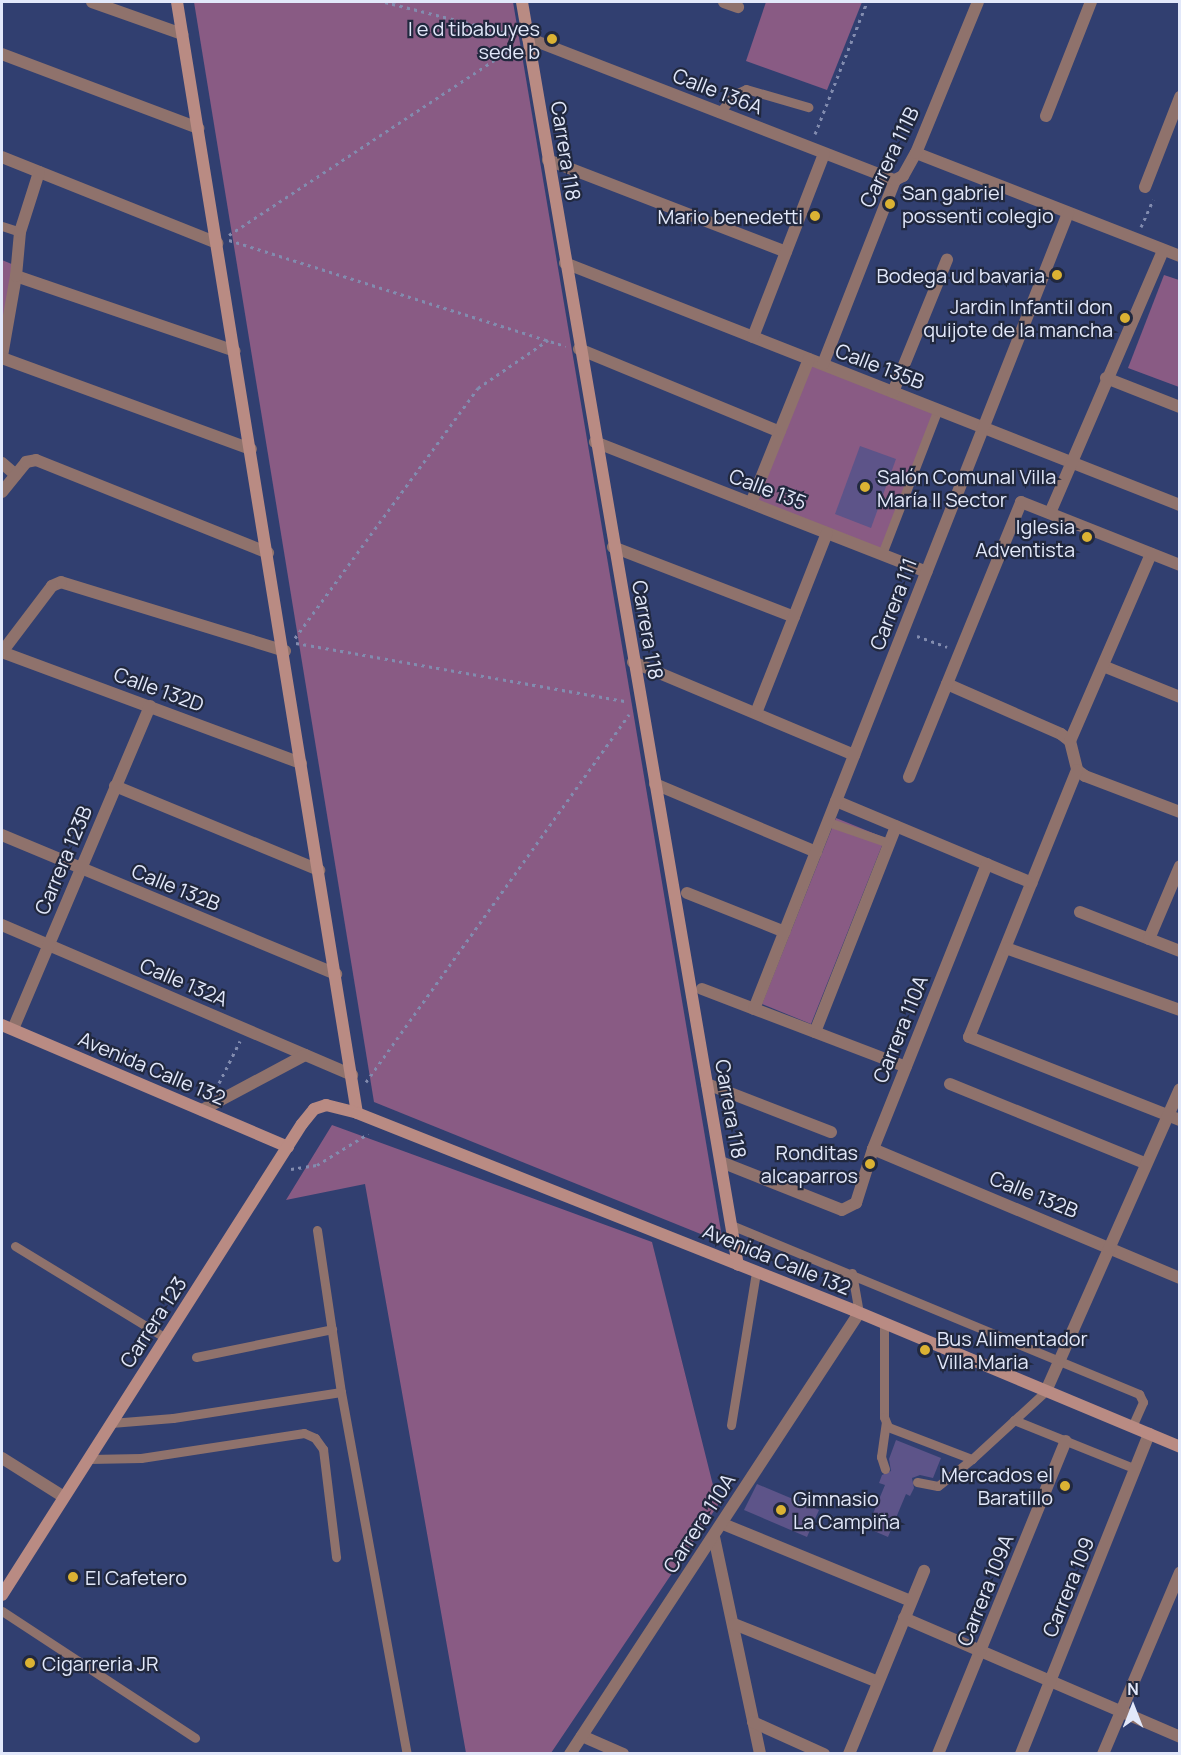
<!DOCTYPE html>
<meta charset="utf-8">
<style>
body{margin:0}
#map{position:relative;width:1181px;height:1755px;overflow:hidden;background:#313f70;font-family:Manrope,sans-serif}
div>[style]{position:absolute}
.green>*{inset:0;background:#895b84}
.building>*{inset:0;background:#5d5489}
.path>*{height:3px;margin-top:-1.5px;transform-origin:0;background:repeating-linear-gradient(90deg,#828caf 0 3px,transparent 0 7.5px)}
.lane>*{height:9px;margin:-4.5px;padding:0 4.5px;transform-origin:4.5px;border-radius:4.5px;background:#8f726c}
.street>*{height:12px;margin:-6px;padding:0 6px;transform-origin:6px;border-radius:6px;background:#8f726c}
.secondary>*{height:12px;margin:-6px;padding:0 6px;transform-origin:6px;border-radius:6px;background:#b98b83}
.dots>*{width:16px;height:16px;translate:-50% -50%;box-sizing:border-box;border:3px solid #21283e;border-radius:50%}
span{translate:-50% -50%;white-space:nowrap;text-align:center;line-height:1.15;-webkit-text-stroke:4.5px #21283e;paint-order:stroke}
.poi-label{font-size:20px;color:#e2e8fa}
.right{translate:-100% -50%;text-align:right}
.left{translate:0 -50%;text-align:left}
.street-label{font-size:20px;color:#e2e8fa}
.frame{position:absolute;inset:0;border:3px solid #e2e8fa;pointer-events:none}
.north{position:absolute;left:1103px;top:1677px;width:60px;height:60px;-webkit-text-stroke:4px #21283e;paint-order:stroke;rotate:0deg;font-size:16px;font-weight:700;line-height:24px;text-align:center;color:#e2e8fa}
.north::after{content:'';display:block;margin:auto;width:21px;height:27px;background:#e2e8fa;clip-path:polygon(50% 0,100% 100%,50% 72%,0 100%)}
</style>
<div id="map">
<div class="green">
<i style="clip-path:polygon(194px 2px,513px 2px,723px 1243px,374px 1102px)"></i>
<i style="clip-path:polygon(766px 2px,862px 2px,827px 90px,746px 61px)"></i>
<i style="clip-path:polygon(2px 260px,14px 265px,2px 341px)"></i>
<i style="clip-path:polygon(1164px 275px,1179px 280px,1179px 387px,1128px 368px)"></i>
<i style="clip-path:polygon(809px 359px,938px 409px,882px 554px,751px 503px)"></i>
<i style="clip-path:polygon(836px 818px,885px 838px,811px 1024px,762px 1004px)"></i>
<i style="clip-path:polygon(332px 1125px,652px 1242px,718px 1505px,551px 1753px,466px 1753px,365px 1184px,286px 1200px)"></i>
</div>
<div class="building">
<i style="clip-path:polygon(860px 446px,896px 459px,871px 528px,835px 514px)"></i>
<i style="clip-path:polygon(896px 1440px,941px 1458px,933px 1478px,920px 1475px,912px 1478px,914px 1488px,910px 1496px,906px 1494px,888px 1537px,867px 1528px,885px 1485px,879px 1483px,882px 1475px,891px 1471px,889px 1459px)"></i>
<i style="clip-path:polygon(757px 1484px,819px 1510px,807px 1537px,744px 1510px)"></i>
</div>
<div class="path">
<i style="left:385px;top:2px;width:134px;rotate:14.2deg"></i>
<i style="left:815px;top:134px;width:142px;rotate:-68.5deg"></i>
<i style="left:1141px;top:227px;width:30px;rotate:-66deg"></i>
<i style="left:229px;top:235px;width:344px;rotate:-33.4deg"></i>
<i style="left:229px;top:240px;width:353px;rotate:17.5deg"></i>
<i style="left:917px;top:636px;width:32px;rotate:20deg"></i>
<i style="left:295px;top:638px;width:310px;rotate:-53.8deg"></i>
<i style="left:478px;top:388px;width:85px;rotate:-34.4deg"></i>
<i style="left:296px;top:643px;width:335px;rotate:10deg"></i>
<i style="left:366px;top:1082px;width:452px;rotate:-54.4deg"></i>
<i style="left:219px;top:1083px;width:47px;rotate:-63.4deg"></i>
<i style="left:291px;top:1169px;width:26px;rotate:-9deg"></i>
<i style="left:317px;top:1165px;width:60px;rotate:-31.3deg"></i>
</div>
<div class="lane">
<i style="left:719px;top:113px;width:25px;rotate:-50deg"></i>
<i style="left:735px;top:94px;width:12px;rotate:-24deg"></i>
<i style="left:746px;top:89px;width:65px;rotate:16.2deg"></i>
<i style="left:2px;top:226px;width:19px;rotate:18deg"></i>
<i style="left:882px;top:554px;width:155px;rotate:-68.9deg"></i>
<i style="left:828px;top:822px;width:65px;rotate:19deg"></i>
<i style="left:731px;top:1225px;width:442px;rotate:22.5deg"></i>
<i style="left:1139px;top:1394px;width:9px;rotate:63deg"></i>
<i style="left:1143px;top:1402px;width:27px;rotate:114deg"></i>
<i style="left:317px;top:1230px;width:164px;rotate:81.6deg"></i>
<i style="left:341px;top:1392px;width:368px;rotate:79.7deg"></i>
<i style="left:15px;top:1246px;width:177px;rotate:31.4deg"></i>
<i style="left:852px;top:1273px;width:41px;rotate:80.1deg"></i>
<i style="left:884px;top:1323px;width:94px;rotate:90deg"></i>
<i style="left:884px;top:1417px;width:11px;rotate:68deg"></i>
<i style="left:888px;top:1427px;width:90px;rotate:20.9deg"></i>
<i style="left:972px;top:1459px;width:100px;rotate:-42.6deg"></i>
<i style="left:196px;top:1357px;width:139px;rotate:-11.6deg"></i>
<i style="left:1014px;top:1420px;width:131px;rotate:21.9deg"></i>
<i style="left:111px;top:1423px;width:62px;rotate:-4.6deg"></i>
<i style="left:173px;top:1418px;width:170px;rotate:-8.8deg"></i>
<i style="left:731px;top:1425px;width:155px;rotate:-80.7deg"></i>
<i style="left:89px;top:1459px;width:52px;rotate:-1.1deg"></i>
<i style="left:141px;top:1458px;width:165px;rotate:-8.7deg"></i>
<i style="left:304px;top:1433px;width:12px;rotate:24deg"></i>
<i style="left:315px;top:1438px;width:14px;rotate:54deg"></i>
<i style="left:323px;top:1449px;width:109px;rotate:83.1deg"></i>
<i style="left:885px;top:1469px;width:13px;rotate:-108deg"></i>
<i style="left:881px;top:1457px;width:34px;rotate:-82deg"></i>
<i style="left:917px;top:1482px;width:21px;rotate:11deg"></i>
<i style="left:938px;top:1486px;width:43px;rotate:-38.5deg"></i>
<i style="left:2px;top:1611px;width:231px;rotate:33.3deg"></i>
</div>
<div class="street">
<i style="left:92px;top:2px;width:96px;rotate:19.6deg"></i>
<i style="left:724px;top:2px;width:15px;rotate:20deg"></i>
<i style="left:528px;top:38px;width:394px;rotate:21.2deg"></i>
<i style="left:2px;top:54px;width:210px;rotate:20.7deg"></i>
<i style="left:1046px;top:116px;width:123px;rotate:-68.5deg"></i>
<i style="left:916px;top:153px;width:283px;rotate:21.3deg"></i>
<i style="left:2px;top:157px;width:232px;rotate:21.8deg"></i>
<i style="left:548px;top:160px;width:255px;rotate:21.1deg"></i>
<i style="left:1145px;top:187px;width:97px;rotate:-68.7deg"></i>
<i style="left:565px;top:263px;width:661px;rotate:21.48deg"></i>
<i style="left:16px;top:276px;width:231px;rotate:18.9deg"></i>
<i style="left:753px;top:337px;width:196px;rotate:-68.8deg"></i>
<i style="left:579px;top:349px;width:217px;rotate:22.4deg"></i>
<i style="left:2px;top:356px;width:81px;rotate:-80.1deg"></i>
<i style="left:16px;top:276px;width:44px;rotate:-84.8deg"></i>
<i style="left:20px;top:232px;width:63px;rotate:-72.4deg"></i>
<i style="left:2px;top:358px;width:265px;rotate:20.1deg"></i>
<i style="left:823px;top:364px;width:198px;rotate:-68.6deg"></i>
<i style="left:895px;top:180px;width:9px;rotate:-27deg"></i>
<i style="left:903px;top:176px;width:26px;rotate:-61deg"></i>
<i style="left:916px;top:153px;width:163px;rotate:-67.7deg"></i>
<i style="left:1106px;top:378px;width:79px;rotate:21.4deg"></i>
<i style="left:893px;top:392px;width:143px;rotate:-67.8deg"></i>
<i style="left:595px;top:442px;width:356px;rotate:21.4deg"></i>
<i style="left:2px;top:463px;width:18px;rotate:41deg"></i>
<i style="left:2px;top:492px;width:38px;rotate:-51deg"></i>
<i style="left:26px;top:462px;width:10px;rotate:-11deg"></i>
<i style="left:36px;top:460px;width:250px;rotate:21.8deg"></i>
<i style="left:751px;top:503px;width:155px;rotate:-68.1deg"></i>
<i style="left:1050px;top:513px;width:286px;rotate:-66.7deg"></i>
<i style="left:613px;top:547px;width:194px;rotate:21.1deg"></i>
<i style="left:285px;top:651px;width:234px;rotate:-162.9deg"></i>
<i style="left:61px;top:582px;width:10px;rotate:156deg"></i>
<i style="left:52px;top:586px;width:83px;rotate:127.1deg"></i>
<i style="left:2px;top:652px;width:319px;rotate:20.4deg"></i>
<i style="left:633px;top:662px;width:240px;rotate:22.8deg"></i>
<i style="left:1103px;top:666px;width:83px;rotate:21.9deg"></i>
<i style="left:947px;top:684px;width:124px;rotate:23.7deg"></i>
<i style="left:1061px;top:734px;width:11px;rotate:38deg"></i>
<i style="left:1070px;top:741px;width:30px;rotate:76deg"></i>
<i style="left:1077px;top:770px;width:10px;rotate:37deg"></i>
<i style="left:1085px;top:776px;width:102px;rotate:20.8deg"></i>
<i style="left:756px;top:713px;width:193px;rotate:-68.5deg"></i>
<i style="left:1070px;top:741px;width:204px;rotate:-66.6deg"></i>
<i style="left:1077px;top:770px;width:288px;rotate:112deg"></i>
<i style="left:969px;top:1037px;width:227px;rotate:21.5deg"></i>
<i style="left:909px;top:777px;width:297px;rotate:-67.8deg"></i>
<i style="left:1021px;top:502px;width:171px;rotate:21.6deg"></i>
<i style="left:655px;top:784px;width:175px;rotate:22.9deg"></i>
<i style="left:115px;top:786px;width:221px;rotate:22.4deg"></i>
<i style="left:836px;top:801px;width:212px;rotate:22.7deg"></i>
<i style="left:2px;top:835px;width:362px;rotate:22.6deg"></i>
<i style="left:687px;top:893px;width:105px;rotate:21.7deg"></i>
<i style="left:1080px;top:912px;width:107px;rotate:21.3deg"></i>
<i style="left:2px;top:925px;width:381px;rotate:23.2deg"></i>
<i style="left:1149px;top:939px;width:79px;rotate:-67deg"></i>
<i style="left:1006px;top:948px;width:185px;rotate:19.6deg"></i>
<i style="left:702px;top:989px;width:218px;rotate:20.9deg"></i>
<i style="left:754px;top:1009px;width:856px;rotate:-68.47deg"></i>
<i style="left:13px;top:1029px;width:351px;rotate:-67deg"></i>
<i style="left:815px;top:1032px;width:221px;rotate:-68.5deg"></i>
<i style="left:707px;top:1084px;width:133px;rotate:21.2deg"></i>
<i style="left:950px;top:1084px;width:210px;rotate:22.1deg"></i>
<i style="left:202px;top:1110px;width:117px;rotate:-28.1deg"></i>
<i style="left:873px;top:1149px;width:333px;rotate:22.8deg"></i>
<i style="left:721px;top:1162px;width:130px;rotate:21.6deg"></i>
<i style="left:842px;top:1210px;width:16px;rotate:-27deg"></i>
<i style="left:856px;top:1203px;width:57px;rotate:-72.5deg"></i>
<i style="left:873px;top:1149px;width:307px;rotate:-68.2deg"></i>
<i style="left:1046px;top:1391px;width:330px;rotate:-66.1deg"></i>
<i style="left:2px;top:1458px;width:73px;rotate:32.2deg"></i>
<i style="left:723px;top:1524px;width:203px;rotate:22.3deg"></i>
<i style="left:714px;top:1537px;width:222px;rotate:78deg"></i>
<i style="left:904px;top:1618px;width:301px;rotate:23.3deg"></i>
<i style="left:734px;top:1624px;width:155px;rotate:21.9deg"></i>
<i style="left:753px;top:1722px;width:78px;rotate:24.3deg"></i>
<i style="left:582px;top:1736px;width:45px;rotate:23.7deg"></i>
<i style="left:570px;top:1754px;width:527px;rotate:-56.76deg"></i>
<i style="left:849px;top:1754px;width:198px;rotate:-67.7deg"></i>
<i style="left:938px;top:1754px;width:338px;rotate:-67.8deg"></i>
<i style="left:1021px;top:1754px;width:345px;rotate:-68.2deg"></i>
<i style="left:1103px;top:1754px;width:197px;rotate:-67deg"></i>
</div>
<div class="secondary">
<i style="left:177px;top:2px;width:1125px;rotate:80.8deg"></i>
<i style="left:522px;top:2px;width:1281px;rotate:80.3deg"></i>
<i style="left:2px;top:1025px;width:311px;rotate:23.1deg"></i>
<i style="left:2px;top:1595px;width:558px;rotate:-57.51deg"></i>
<i style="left:302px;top:1124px;width:19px;rotate:-51deg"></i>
<i style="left:314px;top:1109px;width:13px;rotate:-18deg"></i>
<i style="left:326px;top:1105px;width:32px;rotate:14deg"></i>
<i style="left:357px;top:1113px;width:534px;rotate:21.66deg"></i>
<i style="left:853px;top:1310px;width:355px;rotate:22.7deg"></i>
</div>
<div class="dots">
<i style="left:552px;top:39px;background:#dbb233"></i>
<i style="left:890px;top:204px;background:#dbb233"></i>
<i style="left:815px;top:216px;background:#dbb233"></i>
<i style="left:1057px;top:275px;background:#dbb233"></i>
<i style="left:1125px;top:318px;background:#dbb233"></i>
<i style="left:865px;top:487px;background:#dbb233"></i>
<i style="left:1087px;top:537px;background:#dbb233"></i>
<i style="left:870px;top:1164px;background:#dbb233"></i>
<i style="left:925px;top:1350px;background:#dbb233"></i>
<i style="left:1065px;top:1486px;background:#dbb233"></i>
<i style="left:781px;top:1510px;background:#dbb233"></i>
<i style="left:73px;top:1577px;background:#dbb233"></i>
<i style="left:30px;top:1663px;background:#dbb233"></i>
</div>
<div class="poi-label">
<span class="right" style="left:540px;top:40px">I e d tibabuyes<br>sede b</span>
<span class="left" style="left:902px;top:204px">San gabriel<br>possenti colegio</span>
<span class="right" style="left:803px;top:216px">Mario benedetti</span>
<span class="right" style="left:1045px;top:275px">Bodega ud bavaria</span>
<span class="right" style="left:1113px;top:318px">Jardin Infantil don<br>quijote de la mancha</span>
<span class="left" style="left:877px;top:488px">Salón Comunal Villa<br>María II Sector</span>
<span class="right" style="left:1075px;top:538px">Iglesia<br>Adventista</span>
<span class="right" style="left:858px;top:1164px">Ronditas<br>alcaparros</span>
<span class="left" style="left:937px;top:1350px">Bus Alimentador<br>Villa Maria</span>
<span class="right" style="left:1053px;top:1486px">Mercados el<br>Baratillo</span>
<span class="left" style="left:793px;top:1510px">Gimnasio<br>La Campiña</span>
<span class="left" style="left:85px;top:1577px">El Cafetero</span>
<span class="left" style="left:42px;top:1663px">Cigarreria JR</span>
</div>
<div class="street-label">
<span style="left:718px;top:91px;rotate:21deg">Calle 136A</span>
<span style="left:566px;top:151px;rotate:81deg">Carrera 118</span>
<span style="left:889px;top:157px;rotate:-64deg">Carrera 111B</span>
<span style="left:880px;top:366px;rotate:21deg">Calle 135B</span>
<span style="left:768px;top:489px;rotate:21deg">Calle 135</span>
<span style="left:893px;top:604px;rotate:-69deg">Carrera 111</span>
<span style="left:648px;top:630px;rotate:80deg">Carrera 118</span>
<span style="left:159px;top:689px;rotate:20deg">Calle 132D</span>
<span style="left:63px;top:860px;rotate:-67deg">Carrera 123B</span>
<span style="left:176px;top:887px;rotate:22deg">Calle 132B</span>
<span style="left:184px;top:982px;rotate:23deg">Calle 132A</span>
<span style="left:900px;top:1029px;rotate:-68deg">Carrera 110A</span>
<span style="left:152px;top:1068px;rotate:23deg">Avenida Calle 132</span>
<span style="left:731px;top:1109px;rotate:80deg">Carrera 118</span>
<span style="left:1034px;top:1194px;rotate:22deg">Calle 132B</span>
<span style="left:777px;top:1259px;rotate:22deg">Avenida Calle 132</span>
<span style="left:153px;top:1322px;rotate:-57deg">Carrera 123</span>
<span style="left:699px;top:1523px;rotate:-57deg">Carrera 110A</span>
<span style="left:1068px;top:1587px;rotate:-68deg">Carrera 109</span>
<span style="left:985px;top:1590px;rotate:-68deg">Carrera 109A</span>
</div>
<div class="frame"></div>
<div class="north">N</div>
</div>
